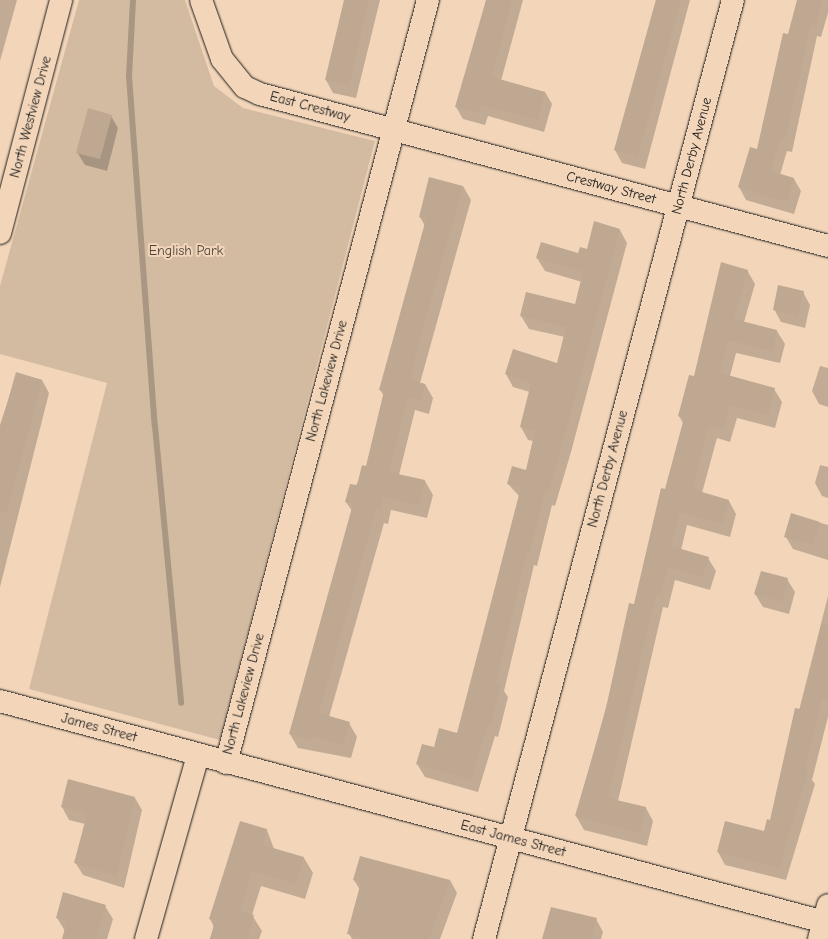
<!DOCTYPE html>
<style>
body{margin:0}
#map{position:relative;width:828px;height:939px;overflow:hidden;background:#f3d6b9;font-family:"Comic Neue",sans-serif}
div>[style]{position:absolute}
.green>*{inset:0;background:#d3bba2}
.shadow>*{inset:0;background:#0003}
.stream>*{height:6px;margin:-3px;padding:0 3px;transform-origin:3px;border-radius:3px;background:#a99683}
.building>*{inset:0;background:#bea892}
.roads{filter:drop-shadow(0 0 1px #1c1c1c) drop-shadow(0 0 1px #1c1c1c)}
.minor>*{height:22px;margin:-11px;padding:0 11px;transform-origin:11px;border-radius:11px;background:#f3d6b9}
.tertiary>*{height:22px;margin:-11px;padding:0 11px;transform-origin:11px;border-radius:11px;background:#f3d6b9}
span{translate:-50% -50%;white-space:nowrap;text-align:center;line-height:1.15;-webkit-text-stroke:4px #f3d6b9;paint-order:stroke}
.street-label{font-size:14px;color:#1c1c1c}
.park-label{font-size:14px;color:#4a443e}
</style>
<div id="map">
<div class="green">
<i style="clip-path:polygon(79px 0,185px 0,214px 86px,243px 108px,375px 141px,220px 740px,29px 689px,107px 383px,0 354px,0 286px)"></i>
</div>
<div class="shadow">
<i style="clip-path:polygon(0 0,17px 0,0 61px)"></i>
<i style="clip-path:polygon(346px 0,380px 0,356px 98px,333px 93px,326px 80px)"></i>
<i style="clip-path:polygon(490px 0,523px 0,501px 81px,545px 92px,552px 104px,544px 132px,488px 116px,485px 125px,463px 119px,456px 107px)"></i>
<i style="clip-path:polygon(656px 0,690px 0,645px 169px,622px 163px,615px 150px)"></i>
<i style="clip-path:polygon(798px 0,828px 0,828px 13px,821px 37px,817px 36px,792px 152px,787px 151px,780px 175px,794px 179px,801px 191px,794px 214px,746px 200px,739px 187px,758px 150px)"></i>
<i style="clip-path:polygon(111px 116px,118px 128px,107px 171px,85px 165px,77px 152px)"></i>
<i style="clip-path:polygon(463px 186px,471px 200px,420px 383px,425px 384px,433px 398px,429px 414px,415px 410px,399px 475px,425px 481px,433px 495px,427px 518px,391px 510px,388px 524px,384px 523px,329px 717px,349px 723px,357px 737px,351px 758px,298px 748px,290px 734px,352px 511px,346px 502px,367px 467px,384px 396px,380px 390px,425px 226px,420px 217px)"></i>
<i style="clip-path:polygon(620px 230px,627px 243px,571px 452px,555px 506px,552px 505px,537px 566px,534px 565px,504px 691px,508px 697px,498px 737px,495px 736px,478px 792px,425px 777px,417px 764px,458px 735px,520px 497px,508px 484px,526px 471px,533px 441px,528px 440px,521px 427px,530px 392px,513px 387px,506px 374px,513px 350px,558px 364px,565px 337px,529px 329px,521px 316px,576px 305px,582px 282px,545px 271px,537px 258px,579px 254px)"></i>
<i style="clip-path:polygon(747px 270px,755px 284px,744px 322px,777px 331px,785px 344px,780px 363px,736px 353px,730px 376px,774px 389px,782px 402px,775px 428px,737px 418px,730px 442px,717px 438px,702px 493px,729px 501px,736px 514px,730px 537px,687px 525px,681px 550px,708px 558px,716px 571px,710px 590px,675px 580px,668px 608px,663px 607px,618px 801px,646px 808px,653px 821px,647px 846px,584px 830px,576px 816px,684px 425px,679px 416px)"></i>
<i style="clip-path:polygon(803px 292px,810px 305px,805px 328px,781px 322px,774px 309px)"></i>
<i style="clip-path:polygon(820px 366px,828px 368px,828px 407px,819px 404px,812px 391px)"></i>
<i style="clip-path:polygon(17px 373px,42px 380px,49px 393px,0 587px,0 425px)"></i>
<i style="clip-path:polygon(820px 465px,828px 467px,828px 498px,822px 496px,815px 483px)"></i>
<i style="clip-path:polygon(792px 515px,828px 525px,828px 560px,793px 549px,786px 537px)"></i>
<i style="clip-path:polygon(787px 579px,795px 592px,789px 614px,763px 607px,755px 594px)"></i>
<i style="clip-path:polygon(828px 596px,828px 717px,812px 780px,815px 784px,786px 880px,725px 865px,718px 852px,764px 832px,771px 821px)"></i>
<i style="clip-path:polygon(135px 798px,142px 810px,124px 888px,83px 875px,75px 862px,85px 824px,69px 820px,62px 807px)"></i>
<i style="clip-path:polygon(267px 830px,274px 849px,304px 858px,313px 873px,305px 899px,261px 886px,252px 915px,262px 931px,259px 939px,210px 939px,214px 927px,210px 919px)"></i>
<i style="clip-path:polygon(354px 880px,450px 880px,457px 893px,440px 939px,352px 939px,349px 934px,360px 890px)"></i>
<i style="clip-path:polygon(105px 906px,113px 919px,107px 939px,64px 939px,65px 931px,57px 918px)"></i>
<i style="clip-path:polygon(596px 919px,603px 932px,601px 939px,543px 939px)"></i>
</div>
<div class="stream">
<i style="left:133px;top:0;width:76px;rotate:93deg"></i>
<i style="left:129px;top:76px;width:351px;rotate:85.8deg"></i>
<i style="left:155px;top:426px;width:278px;rotate:84.6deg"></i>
</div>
<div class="building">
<i style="clip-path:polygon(344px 0,369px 0,349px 86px,325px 80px)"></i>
<i style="clip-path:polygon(486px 0,512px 0,492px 77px,545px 92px,538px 120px,481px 105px,479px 113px,455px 107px)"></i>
<i style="clip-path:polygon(656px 0,681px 0,638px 156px,614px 150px)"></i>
<i style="clip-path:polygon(797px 0,822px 0,816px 25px,811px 24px,785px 140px,780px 139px,771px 171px,794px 178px,787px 202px,738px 187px,750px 147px,757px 149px,783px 33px,788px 34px)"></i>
<i style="clip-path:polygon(88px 108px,112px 115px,100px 159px,76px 153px)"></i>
<i style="clip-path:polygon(429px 177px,463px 186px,415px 357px,411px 380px,425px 384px,421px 401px,408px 397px,389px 472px,425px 480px,419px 505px,383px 496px,380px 510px,376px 509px,319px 713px,350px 722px,343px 745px,313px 736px,312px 740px,289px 734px,353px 504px,345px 502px,350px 484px,357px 485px,362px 465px,366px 466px,384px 391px,379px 390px,426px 219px,419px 217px)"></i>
<i style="clip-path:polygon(594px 221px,620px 229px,564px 438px,548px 494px,545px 493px,530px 553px,527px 553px,496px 682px,501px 683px,491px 724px,488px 723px,471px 780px,416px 764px,422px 744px,434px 747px,439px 728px,457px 733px,521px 487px,507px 484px,512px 466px,526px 470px,535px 431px,520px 427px,531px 383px,505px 374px,513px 349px,557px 363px,566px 327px,520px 316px,526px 292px,575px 304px,583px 272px,536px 258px,541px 242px,578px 253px,580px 247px,587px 249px)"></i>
<i style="clip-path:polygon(721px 262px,748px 270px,734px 319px,777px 330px,772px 351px,728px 340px,720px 373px,775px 388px,768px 415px,730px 405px,723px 429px,709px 425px,692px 489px,729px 500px,722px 524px,680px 512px,671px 546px,709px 557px,703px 577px,668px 567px,661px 595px,656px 594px,608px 798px,646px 807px,640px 833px,575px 816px,604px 717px,629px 603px,634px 604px,661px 488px,665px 489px,684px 418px,678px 416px,689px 375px,694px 376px)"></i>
<i style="clip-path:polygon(778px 285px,804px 291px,798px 316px,773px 310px)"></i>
<i style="clip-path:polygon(16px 372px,42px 380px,7px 512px,0 512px,0 429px)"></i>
<i style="clip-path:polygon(791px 513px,820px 522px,813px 545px,784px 537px)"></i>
<i style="clip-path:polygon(761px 571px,788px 578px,782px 602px,754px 594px)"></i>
<i style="clip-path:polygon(822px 624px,828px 624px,828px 701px,822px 699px,805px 770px,808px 771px,779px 868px,717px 852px,725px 821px,764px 831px,767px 819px,770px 820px,795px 708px,800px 709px)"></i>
<i style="clip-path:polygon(68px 779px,135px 797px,117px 876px,74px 863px,87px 814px,61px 807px)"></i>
<i style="clip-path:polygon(240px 821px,267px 829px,263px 845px,304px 857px,296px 884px,252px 871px,240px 911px,254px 915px,247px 939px,210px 939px,215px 921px,209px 919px)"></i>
<i style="clip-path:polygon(360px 856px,450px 880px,429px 939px,365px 939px,347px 934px,361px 882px,353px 880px)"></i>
<i style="clip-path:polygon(63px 892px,106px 905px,96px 939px,62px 939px,67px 921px,56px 918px)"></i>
<i style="clip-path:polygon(551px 907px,597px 918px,591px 939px,542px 939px)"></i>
</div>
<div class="roads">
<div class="minor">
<i style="left:201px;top:0;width:63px;rotate:70.4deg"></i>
<i style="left:222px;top:59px;width:36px;rotate:51deg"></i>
<i style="left:245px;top:87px;width:17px;rotate:25deg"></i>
<i style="left:260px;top:94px;width:588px;rotate:14.98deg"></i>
<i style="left:0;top:233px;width:241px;rotate:-75.3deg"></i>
<i style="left:226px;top:763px;width:789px;rotate:-75.17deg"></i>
<i style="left:146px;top:939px;width:191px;rotate:-74.2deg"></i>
<i style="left:484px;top:939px;width:971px;rotate:-75.15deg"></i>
<i style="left:819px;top:939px;width:35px;rotate:-75deg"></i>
</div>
<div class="tertiary">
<i style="left:0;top:701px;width:857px;rotate:15.01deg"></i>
</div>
</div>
<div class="street-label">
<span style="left:310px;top:107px;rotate:15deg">East Crestway</span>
<span style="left:31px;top:117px;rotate:-75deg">North Westview Drive</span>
<span style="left:692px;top:156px;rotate:-75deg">North Derby Avenue</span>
<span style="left:611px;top:188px;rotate:15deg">Crestway Street</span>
<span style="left:327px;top:381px;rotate:-75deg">North Lakeview Drive</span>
<span style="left:608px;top:469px;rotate:-75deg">North Derby Avenue</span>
<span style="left:244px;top:694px;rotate:-75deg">North Lakeview Drive</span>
<span style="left:99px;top:728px;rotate:15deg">James Street</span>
<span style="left:513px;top:839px;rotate:15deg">East James Street</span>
</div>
<div class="park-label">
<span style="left:186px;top:251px">English Park</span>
</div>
</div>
